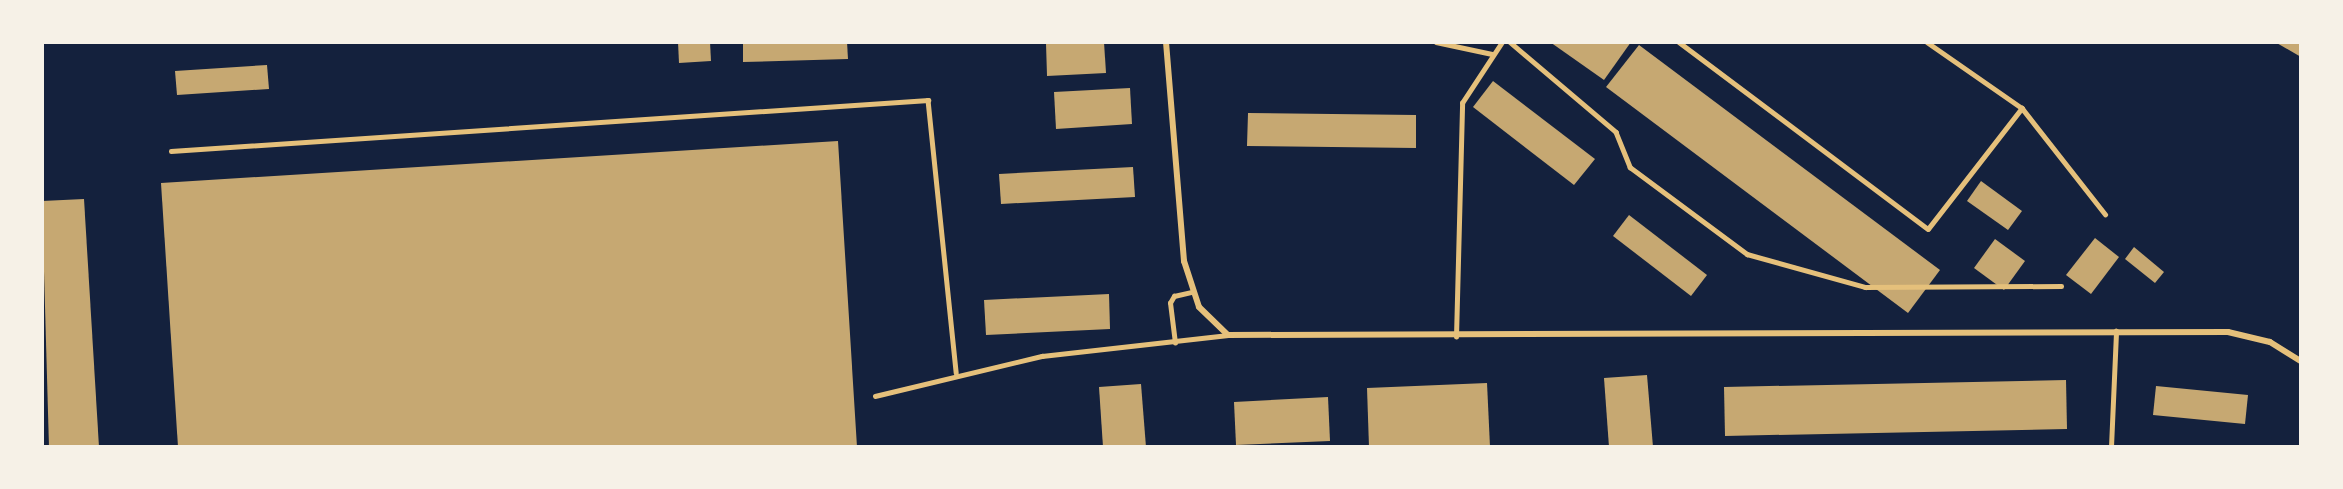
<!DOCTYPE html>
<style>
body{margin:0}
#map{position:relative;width:2343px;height:489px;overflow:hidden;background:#14213d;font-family:"DM Sans",sans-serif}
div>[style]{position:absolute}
.building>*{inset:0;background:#c6a872}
.service>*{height:4.5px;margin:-2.25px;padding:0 2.25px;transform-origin:2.25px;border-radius:2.25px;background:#e5c07b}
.minor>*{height:6px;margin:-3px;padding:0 3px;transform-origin:3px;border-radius:3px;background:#e5c07b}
span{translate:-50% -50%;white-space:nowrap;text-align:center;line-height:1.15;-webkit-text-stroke:4.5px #f6f1e7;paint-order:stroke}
.frame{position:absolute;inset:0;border:44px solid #f6f1e7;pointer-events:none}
</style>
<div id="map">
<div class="building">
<i style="clip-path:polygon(678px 42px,710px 42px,711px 61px,679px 63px)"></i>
<i style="clip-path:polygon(743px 42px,847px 42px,848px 59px,743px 62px)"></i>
<i style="clip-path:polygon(1104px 42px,1106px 73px,1047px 76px,1046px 44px)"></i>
<i style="clip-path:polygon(1550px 42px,1631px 42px,1604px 80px)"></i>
<i style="clip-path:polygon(2275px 42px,2301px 42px,2301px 57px)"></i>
<i style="clip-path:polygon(1639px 45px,1940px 270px,1908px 313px,1606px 87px)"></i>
<i style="clip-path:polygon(267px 65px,269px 89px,177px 95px,175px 71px)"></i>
<i style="clip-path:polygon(1493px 81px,1595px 159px,1574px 185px,1473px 107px)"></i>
<i style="clip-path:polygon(1130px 88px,1132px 124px,1056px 129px,1054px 92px)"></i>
<i style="clip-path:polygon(1248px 113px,1416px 115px,1416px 148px,1247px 146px)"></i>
<i style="clip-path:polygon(838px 141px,857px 447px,178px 447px,161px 183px)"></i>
<i style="clip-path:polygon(1133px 167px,1135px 197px,1001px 204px,999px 174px)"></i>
<i style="clip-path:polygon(1981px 181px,2022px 211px,2008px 230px,1967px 201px)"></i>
<i style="clip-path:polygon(84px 199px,99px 447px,49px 447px,42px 201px)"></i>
<i style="clip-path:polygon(1629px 215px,1707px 275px,1691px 296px,1613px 236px)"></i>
<i style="clip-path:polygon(2095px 238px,2119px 257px,2091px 294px,2066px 275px)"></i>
<i style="clip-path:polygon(1995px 239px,2025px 261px,2004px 290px,1974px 268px)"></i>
<i style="clip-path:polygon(2134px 247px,2164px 272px,2155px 283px,2125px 259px)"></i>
<i style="clip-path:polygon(1109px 294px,1110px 329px,986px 335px,984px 300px)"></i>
<i style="clip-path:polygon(1647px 375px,1653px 447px,1609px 447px,1604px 378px)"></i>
<i style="clip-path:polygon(2066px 380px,2067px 429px,1725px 436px,1724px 387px)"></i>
<i style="clip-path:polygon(1487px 383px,1490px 447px,1369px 447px,1367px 388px)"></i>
<i style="clip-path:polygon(1141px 384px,1146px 447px,1103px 447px,1099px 387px)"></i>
<i style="clip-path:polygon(2156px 386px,2248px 395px,2245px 424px,2153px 415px)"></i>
<i style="clip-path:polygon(1328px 397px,1330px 441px,1236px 445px,1234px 402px)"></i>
</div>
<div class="service">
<i style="left:1436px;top:42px;width:57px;rotate:12.1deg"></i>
<i style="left:1510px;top:42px;width:139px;rotate:40.3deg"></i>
<i style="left:1616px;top:132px;width:38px;rotate:68deg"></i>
<i style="left:1630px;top:167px;width:146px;rotate:36.6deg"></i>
<i style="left:1747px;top:254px;width:123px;rotate:15.6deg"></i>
<i style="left:1865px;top:287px;width:196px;rotate:-0.3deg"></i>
<i style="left:1679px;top:42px;width:311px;rotate:36.9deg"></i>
<i style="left:1928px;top:229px;width:153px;rotate:-52.2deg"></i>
<i style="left:2022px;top:108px;width:135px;rotate:51.9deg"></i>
<i style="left:1927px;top:42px;width:116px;rotate:34.8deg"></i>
<i style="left:171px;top:151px;width:759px;rotate:-3.85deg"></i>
<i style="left:928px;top:100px;width:274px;rotate:84.1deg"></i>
<i style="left:1456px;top:337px;width:234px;rotate:-88.5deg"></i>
<i style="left:1462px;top:103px;width:73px;rotate:-56.7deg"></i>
<i style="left:1175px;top:343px;width:40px;rotate:-97.1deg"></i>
<i style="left:1170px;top:303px;width:8px;rotate:-60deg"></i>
<i style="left:1174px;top:296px;width:18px;rotate:-13deg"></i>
<i style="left:875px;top:396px;width:172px;rotate:-13.5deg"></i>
<i style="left:1042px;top:356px;width:187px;rotate:-6.4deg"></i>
<i style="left:2111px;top:447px;width:116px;rotate:-87.5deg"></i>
</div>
<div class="minor">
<i style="left:1166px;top:42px;width:220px;rotate:85.3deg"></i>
<i style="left:1184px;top:261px;width:48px;rotate:71.9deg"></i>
<i style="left:1199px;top:307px;width:40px;rotate:44deg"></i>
<i style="left:1228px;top:335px;width:1000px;rotate:-0.17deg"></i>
<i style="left:2228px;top:332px;width:43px;rotate:13.4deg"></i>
<i style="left:2270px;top:342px;width:36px;rotate:32deg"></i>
</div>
<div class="frame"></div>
</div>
